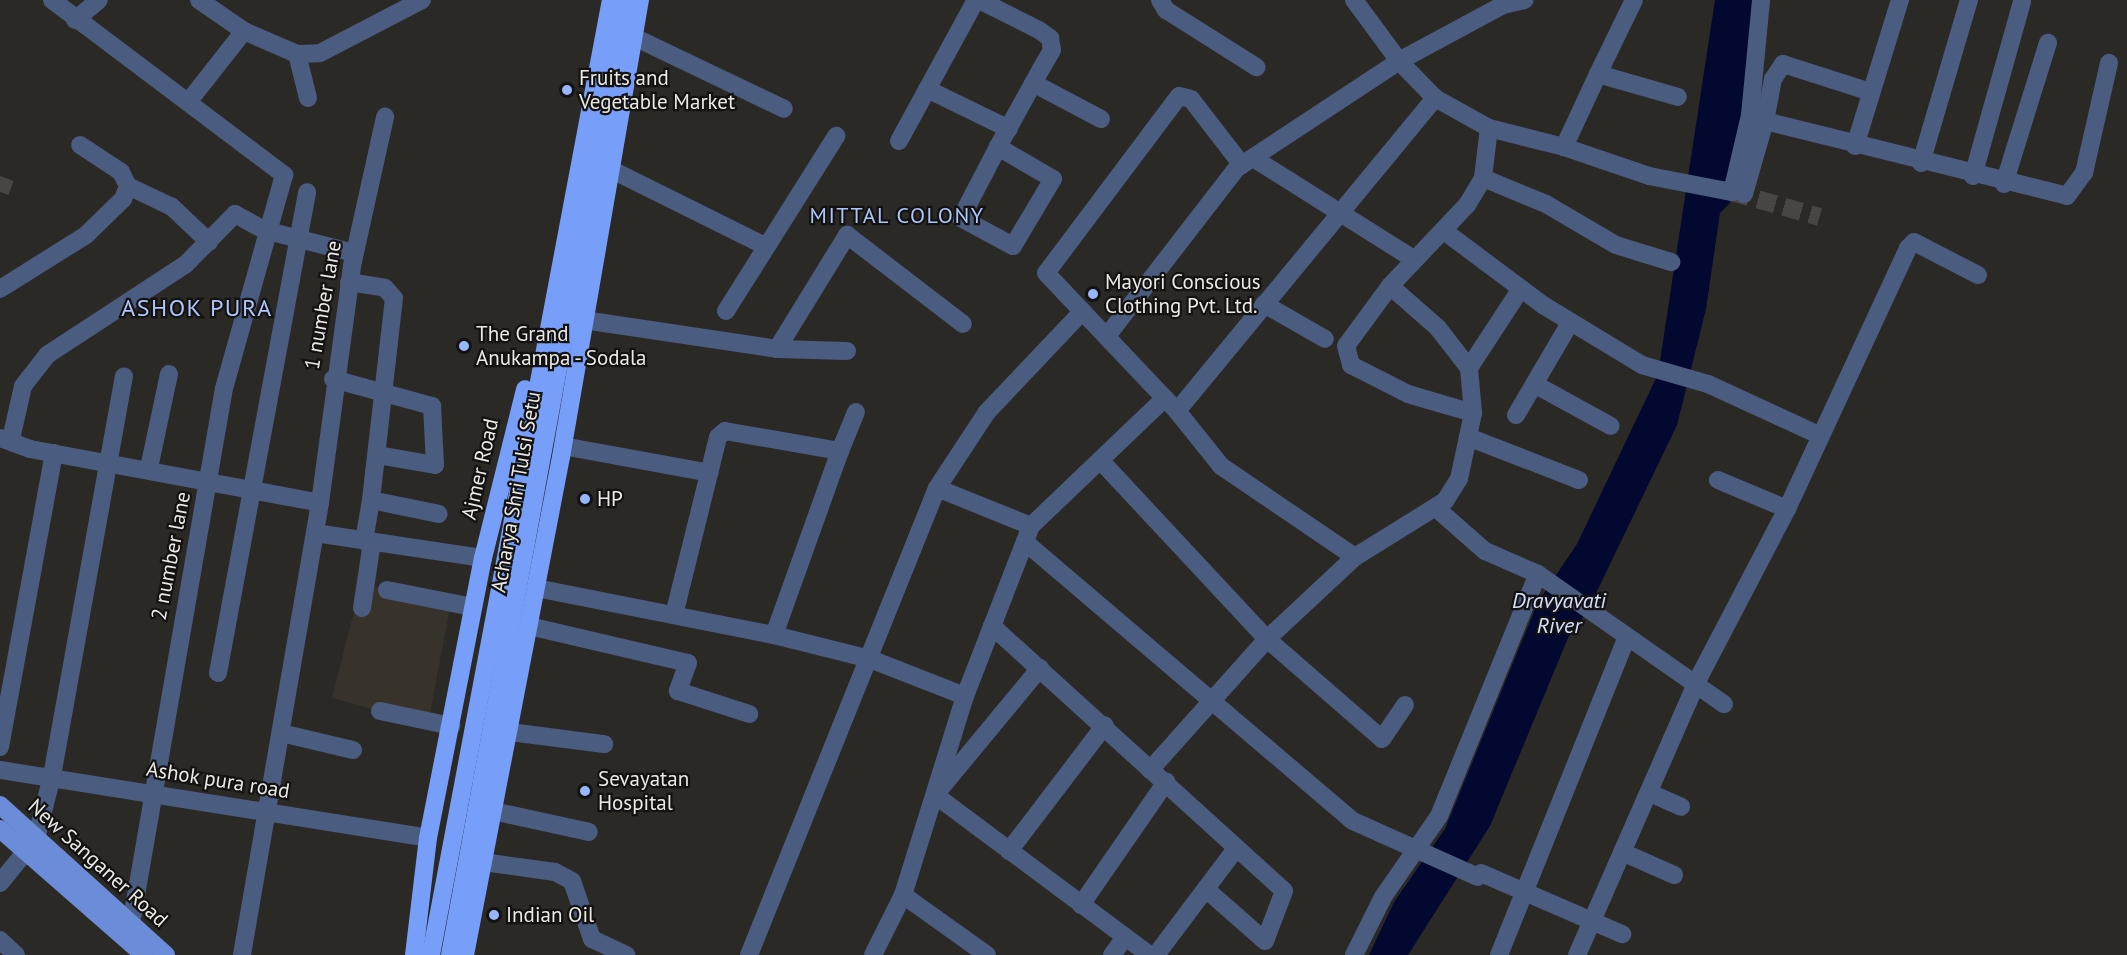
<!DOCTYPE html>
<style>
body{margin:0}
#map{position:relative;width:2127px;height:955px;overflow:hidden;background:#2b2926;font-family:"PT Sans",sans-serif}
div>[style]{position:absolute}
.built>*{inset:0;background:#37332a}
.water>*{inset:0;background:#020830}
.minor-tunnel>*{height:18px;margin-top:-9px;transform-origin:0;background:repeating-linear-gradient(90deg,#484643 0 18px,transparent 0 27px)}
.minor>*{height:18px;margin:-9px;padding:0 9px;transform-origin:9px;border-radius:9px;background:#4b5c81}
.major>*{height:18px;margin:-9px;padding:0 9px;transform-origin:9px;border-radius:9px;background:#6b8cd8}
.highway>*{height:18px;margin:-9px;padding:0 9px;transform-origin:9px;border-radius:9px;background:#779ffa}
.dots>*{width:16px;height:16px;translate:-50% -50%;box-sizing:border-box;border:3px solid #131211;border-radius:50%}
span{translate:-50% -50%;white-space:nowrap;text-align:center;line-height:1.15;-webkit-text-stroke:4.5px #131211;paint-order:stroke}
.poi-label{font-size:21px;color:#ebe9e7}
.left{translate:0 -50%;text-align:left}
.street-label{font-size:21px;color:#ebe9e7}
.neighbourhood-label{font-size:22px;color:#acc5fa;letter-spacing:1.5px}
.water-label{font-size:22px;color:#d1e0fe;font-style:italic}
.quarter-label{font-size:24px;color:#acc5fa;letter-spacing:1.5px}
</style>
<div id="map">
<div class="built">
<i style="clip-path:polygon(361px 584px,451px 602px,428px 724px,332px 698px)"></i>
</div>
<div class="water">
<i style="clip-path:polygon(1715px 0,1752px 0,1749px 51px,1730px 203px,1720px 213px,1706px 309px,1677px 425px,1587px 612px,1568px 638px,1490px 826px,1408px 955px,1369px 955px,1394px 902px,1445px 829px,1538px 602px,1577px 544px,1658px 374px)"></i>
</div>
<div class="minor-tunnel">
<i style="left:0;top:192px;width:15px;rotate:-70deg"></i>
<i style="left:1732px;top:192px;width:91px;rotate:15.9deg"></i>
</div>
<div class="minor">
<i style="left:52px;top:0;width:291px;rotate:37deg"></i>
<i style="left:284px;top:175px;width:221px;rotate:105.7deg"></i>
<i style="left:224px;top:388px;width:544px;rotate:99.84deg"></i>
<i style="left:199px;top:0;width:55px;rotate:34.6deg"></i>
<i style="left:244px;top:31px;width:58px;rotate:23.5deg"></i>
<i style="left:979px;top:0;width:67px;rotate:26.6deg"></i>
<i style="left:1039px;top:30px;width:14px;rotate:36deg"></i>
<i style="left:1050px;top:38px;width:12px;rotate:81deg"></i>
<i style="left:1052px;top:50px;width:22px;rotate:120deg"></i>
<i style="left:1041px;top:69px;width:89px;rotate:118.9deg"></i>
<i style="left:998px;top:147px;width:80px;rotate:117.5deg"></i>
<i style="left:961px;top:218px;width:59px;rotate:28.3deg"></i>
<i style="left:1013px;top:246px;width:78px;rotate:-59.2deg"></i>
<i style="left:1053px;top:179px;width:64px;rotate:-149.8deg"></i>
<i style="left:1160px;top:0;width:12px;rotate:59deg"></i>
<i style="left:1166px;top:10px;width:107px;rotate:32.3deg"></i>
<i style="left:1354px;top:0;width:76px;rotate:53.6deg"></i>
<i style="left:1399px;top:61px;width:52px;rotate:45.8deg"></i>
<i style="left:1435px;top:98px;width:62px;rotate:29.1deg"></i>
<i style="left:1489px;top:128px;width:77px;rotate:14.2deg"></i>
<i style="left:1564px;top:147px;width:81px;rotate:-65deg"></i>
<i style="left:1598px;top:74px;width:83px;rotate:16deg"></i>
<i style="left:75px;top:20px;width:31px;rotate:-40deg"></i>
<i style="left:634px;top:37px;width:166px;rotate:25.6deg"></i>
<i style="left:1598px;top:74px;width:82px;rotate:-64.1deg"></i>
<i style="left:1033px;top:83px;width:77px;rotate:27.9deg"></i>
<i style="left:927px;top:89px;width:91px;rotate:26deg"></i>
<i style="left:308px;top:98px;width:45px;rotate:-104deg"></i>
<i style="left:297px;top:54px;width:23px;rotate:-2deg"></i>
<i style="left:320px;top:53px;width:115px;rotate:-27.5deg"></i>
<i style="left:189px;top:101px;width:89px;rotate:-51.8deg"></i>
<i style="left:1754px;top:117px;width:12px;rotate:20deg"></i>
<i style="left:1765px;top:121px;width:43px;rotate:-79.2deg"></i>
<i style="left:1773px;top:79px;width:18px;rotate:-56deg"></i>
<i style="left:1783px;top:64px;width:92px;rotate:17.7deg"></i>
<i style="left:899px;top:141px;width:161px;rotate:-61.4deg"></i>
<i style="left:1855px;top:146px;width:153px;rotate:-72.9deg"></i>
<i style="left:1564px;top:147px;width:90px;rotate:18.8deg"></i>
<i style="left:1649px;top:176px;width:85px;rotate:10.9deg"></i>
<i style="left:1732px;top:192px;width:79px;rotate:-76.8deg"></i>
<i style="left:1750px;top:115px;width:116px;rotate:-84.5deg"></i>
<i style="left:1253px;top:158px;width:188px;rotate:32.2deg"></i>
<i style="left:1921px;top:163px;width:170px;rotate:-73.6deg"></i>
<i style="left:1242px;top:165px;width:83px;rotate:-127.7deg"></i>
<i style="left:1191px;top:99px;width:12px;rotate:-166deg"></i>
<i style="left:1179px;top:96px;width:221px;rotate:126.9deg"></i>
<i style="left:1046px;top:273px;width:190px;rotate:46.5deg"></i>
<i style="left:1177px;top:411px;width:70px;rotate:51.3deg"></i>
<i style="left:1221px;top:466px;width:162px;rotate:34.2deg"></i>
<i style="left:610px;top:169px;width:171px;rotate:26.4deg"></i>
<i style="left:1973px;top:176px;width:181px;rotate:-74.3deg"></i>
<i style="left:1483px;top:178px;width:68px;rotate:22.4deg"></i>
<i style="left:1546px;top:204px;width:81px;rotate:30.4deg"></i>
<i style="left:1616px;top:245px;width:58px;rotate:17.2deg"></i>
<i style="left:2004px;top:184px;width:148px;rotate:-72.7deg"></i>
<i style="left:128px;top:186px;width:49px;rotate:25.5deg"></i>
<i style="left:172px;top:207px;width:51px;rotate:43.4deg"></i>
<i style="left:1744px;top:194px;width:76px;rotate:-74deg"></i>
<i style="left:1765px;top:121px;width:311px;rotate:13.9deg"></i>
<i style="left:2067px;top:196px;width:29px;rotate:-54deg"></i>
<i style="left:2084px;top:173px;width:113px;rotate:-77.2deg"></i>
<i style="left:1444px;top:231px;width:124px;rotate:36.8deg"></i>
<i style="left:1543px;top:305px;width:116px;rotate:31.2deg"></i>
<i style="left:1642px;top:365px;width:69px;rotate:16.1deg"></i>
<i style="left:1708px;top:384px;width:124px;rotate:24.7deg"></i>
<i style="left:349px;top:282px;width:36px;rotate:9deg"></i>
<i style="left:385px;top:288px;width:13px;rotate:48deg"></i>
<i style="left:394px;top:298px;width:203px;rotate:96.5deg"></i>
<i style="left:1390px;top:286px;width:74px;rotate:126.3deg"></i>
<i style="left:1346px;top:346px;width:20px;rotate:75deg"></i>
<i style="left:1351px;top:365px;width:64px;rotate:27deg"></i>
<i style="left:1408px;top:394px;width:68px;rotate:16.3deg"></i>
<i style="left:0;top:289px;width:102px;rotate:-32.1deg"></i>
<i style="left:86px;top:235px;width:52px;rotate:-44.2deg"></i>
<i style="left:123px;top:199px;width:14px;rotate:-69deg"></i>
<i style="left:128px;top:186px;width:16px;rotate:-117deg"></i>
<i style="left:121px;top:172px;width:49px;rotate:-146.6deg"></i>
<i style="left:1264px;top:304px;width:70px;rotate:29.8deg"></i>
<i style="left:726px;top:311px;width:207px;rotate:-57.8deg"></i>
<i style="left:584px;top:320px;width:195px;rotate:8.5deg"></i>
<i style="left:777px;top:349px;width:70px;rotate:1.6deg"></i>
<i style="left:1107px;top:336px;width:212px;rotate:-52.3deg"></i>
<i style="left:1237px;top:168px;width:194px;rotate:-33.4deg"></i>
<i style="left:1399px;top:61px;width:118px;rotate:-28.3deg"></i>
<i style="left:1503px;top:5px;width:22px;rotate:-13deg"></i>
<i style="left:777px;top:349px;width:134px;rotate:-58.4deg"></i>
<i style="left:847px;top:235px;width:146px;rotate:37.5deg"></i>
<i style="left:1469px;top:368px;width:93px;rotate:-56.8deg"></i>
<i style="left:333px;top:379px;width:103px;rotate:15.3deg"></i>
<i style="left:432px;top:406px;width:59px;rotate:87.1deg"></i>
<i style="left:435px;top:465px;width:59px;rotate:-170.2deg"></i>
<i style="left:1536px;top:385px;width:85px;rotate:28.7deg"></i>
<i style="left:1177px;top:411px;width:406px;rotate:-50.5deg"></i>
<i style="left:1516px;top:415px;width:107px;rotate:-59.6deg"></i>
<i style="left:1468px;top:437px;width:119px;rotate:21.2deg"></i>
<i style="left:0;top:438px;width:32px;rotate:20deg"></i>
<i style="left:30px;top:449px;width:295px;rotate:10.5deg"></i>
<i style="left:320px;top:503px;width:459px;rotate:99.8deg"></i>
<i style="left:11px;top:439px;width:54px;rotate:-77.2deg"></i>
<i style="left:23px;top:386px;width:39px;rotate:-52deg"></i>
<i style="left:47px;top:355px;width:166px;rotate:-33.2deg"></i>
<i style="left:186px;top:264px;width:70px;rotate:-45.6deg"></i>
<i style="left:235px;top:214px;width:33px;rotate:29deg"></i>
<i style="left:264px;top:230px;width:93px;rotate:14.3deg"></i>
<i style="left:563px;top:446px;width:149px;rotate:10.4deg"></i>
<i style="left:840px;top:451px;width:42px;rotate:-67.7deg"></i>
<i style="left:1100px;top:460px;width:245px;rotate:47deg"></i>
<i style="left:1267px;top:639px;width:152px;rotate:41deg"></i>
<i style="left:1382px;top:739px;width:41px;rotate:-55.9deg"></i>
<i style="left:149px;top:468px;width:96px;rotate:-78deg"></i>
<i style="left:1718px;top:480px;width:75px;rotate:22.8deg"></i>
<i style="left:937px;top:488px;width:101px;rotate:22deg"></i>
<i style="left:320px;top:503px;width:239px;rotate:-82.3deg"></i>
<i style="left:352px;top:266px;width:153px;rotate:-77.5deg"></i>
<i style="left:1436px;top:508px;width:65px;rotate:41.3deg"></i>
<i style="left:1485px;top:551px;width:58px;rotate:23.5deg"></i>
<i style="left:1538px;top:574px;width:227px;rotate:35deg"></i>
<i style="left:315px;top:533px;width:170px;rotate:8.5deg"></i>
<i style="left:364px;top:541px;width:42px;rotate:-80.3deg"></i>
<i style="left:371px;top:500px;width:69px;rotate:11.6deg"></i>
<i style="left:1025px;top:542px;width:431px;rotate:40.4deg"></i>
<i style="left:1353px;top:821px;width:137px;rotate:24.1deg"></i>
<i style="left:536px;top:588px;width:243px;rotate:11.2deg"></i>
<i style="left:774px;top:635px;width:99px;rotate:14deg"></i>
<i style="left:870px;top:659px;width:102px;rotate:21.3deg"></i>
<i style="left:387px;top:590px;width:88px;rotate:11.2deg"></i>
<i style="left:362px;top:608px;width:67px;rotate:-81.4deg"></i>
<i style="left:674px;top:615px;width:183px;rotate:-76.1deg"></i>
<i style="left:718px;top:437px;width:9px;rotate:-41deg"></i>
<i style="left:725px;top:431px;width:117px;rotate:9.9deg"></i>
<i style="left:840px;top:451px;width:195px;rotate:109.7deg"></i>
<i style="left:529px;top:626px;width:163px;rotate:13.1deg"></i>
<i style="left:688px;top:663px;width:30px;rotate:110deg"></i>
<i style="left:678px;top:691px;width:75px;rotate:17.9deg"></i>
<i style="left:992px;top:626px;width:394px;rotate:42.2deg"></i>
<i style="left:1284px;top:891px;width:53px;rotate:110.8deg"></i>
<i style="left:1265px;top:941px;width:77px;rotate:-138.7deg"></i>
<i style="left:1040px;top:668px;width:165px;rotate:129.6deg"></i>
<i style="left:935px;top:795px;width:268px;rotate:36.7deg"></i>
<i style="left:218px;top:673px;width:489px;rotate:-79.5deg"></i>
<i style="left:380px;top:711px;width:73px;rotate:11.9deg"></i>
<i style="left:510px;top:732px;width:95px;rotate:7.3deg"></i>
<i style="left:281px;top:733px;width:74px;rotate:13.3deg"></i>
<i style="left:0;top:747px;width:299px;rotate:-79.6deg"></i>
<i style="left:0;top:770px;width:433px;rotate:9deg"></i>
<i style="left:1150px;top:770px;width:176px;rotate:-48.2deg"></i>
<i style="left:1267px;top:639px;width:120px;rotate:-43deg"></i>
<i style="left:1355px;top:557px;width:106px;rotate:-31.9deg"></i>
<i style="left:1445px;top:501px;width:26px;rotate:-58deg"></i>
<i style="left:1459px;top:479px;width:67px;rotate:-78deg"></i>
<i style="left:1473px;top:413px;width:45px;rotate:-95.1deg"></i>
<i style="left:1469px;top:368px;width:51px;rotate:-127.8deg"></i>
<i style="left:1438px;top:328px;width:64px;rotate:-138.8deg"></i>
<i style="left:1390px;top:286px;width:112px;rotate:-46.5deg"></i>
<i style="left:1467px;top:205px;width:31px;rotate:-59deg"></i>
<i style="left:1483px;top:178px;width:50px;rotate:-83.2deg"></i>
<i style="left:1650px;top:793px;width:34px;rotate:24deg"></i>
<i style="left:493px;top:811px;width:98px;rotate:12.3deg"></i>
<i style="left:1009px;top:851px;width:158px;rotate:-52.7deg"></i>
<i style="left:1622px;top:852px;width:57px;rotate:23.9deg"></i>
<i style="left:483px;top:862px;width:73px;rotate:7.9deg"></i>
<i style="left:555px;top:872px;width:19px;rotate:28deg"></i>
<i style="left:572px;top:881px;width:61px;rotate:71deg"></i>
<i style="left:592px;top:939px;width:38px;rotate:25deg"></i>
<i style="left:1481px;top:873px;width:154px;rotate:23.4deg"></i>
<i style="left:0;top:883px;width:57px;rotate:-50.7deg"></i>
<i style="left:36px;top:839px;width:65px;rotate:-75.7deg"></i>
<i style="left:52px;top:776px;width:406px;rotate:-79.8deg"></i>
<i style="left:903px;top:895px;width:103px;rotate:35.5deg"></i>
<i style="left:1081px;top:905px;width:150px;rotate:-55.4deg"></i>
<i style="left:0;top:940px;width:22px;rotate:43deg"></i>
<i style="left:749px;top:955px;width:503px;rotate:-68.07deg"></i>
<i style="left:937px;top:488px;width:91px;rotate:-56.7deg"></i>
<i style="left:987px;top:412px;width:139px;rotate:-46.5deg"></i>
<i style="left:873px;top:955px;width:67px;rotate:-63.4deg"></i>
<i style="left:903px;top:895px;width:208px;rotate:-72.7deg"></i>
<i style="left:965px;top:696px;width:182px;rotate:-68.8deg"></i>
<i style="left:1031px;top:526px;width:185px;rotate:-43.7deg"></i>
<i style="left:1112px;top:955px;width:22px;rotate:-54deg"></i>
<i style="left:1156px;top:955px;width:130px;rotate:-53.1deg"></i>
<i style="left:1354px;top:955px;width:65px;rotate:-63.4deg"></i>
<i style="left:1383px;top:897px;width:98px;rotate:-55.3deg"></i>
<i style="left:1439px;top:816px;width:261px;rotate:-67.8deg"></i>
<i style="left:1499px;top:955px;width:341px;rotate:-68.1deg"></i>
<i style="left:1577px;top:955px;width:299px;rotate:-66.3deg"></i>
<i style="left:1697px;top:681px;width:194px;rotate:-62.4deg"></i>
<i style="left:1787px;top:509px;width:288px;rotate:-65.1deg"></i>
<i style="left:1908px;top:248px;width:8px;rotate:-45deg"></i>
<i style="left:1914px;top:242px;width:72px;rotate:27.3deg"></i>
</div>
<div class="major">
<i style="left:0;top:805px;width:224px;rotate:42.1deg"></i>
<i style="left:0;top:829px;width:191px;rotate:41.2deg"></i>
</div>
<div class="highway">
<i style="left:414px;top:955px;width:118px;rotate:-83.2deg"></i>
<i style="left:428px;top:838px;width:285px;rotate:-78.9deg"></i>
<i style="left:483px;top:558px;width:174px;rotate:-76deg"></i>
<i style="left:431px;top:955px;width:972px;rotate:-79.33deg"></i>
<i style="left:450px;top:955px;width:971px;rotate:-79.56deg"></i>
<i style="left:465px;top:955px;width:507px;rotate:-79.09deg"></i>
<i style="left:561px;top:457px;width:464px;rotate:-80.2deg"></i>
</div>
<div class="dots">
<i style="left:567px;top:90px;background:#96b6fd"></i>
<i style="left:1093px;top:294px;background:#96b6fd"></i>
<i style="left:464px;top:346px;background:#96b6fd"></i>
<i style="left:585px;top:499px;background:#96b6fd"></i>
<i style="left:585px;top:791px;background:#96b6fd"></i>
<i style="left:494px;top:915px;background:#96b6fd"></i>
</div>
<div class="poi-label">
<span class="left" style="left:579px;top:90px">Fruits and<br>Vegetable Market</span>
<span class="left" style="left:1105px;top:294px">Mayori Conscious<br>Clothing Pvt. Ltd.</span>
<span class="left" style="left:476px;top:346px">The Grand<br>Anukampa - Sodala</span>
<span class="left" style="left:597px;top:499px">HP</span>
<span class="left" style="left:598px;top:791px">Sevayatan<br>Hospital</span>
<span class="left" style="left:506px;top:915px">Indian Oil</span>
</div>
<div class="street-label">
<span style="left:323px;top:305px;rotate:-80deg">1 number lane</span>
<span style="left:480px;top:469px;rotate:-77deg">Ajmer Road</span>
<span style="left:516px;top:492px;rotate:-80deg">Acharya Shri Tulsi Setu</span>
<span style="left:171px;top:556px;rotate:-79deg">2 number lane</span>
<span style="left:218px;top:780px;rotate:9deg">Ashok pura road</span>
<span style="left:98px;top:863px;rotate:42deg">New Sanganer Road</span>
</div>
<div class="neighbourhood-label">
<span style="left:897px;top:216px">MITTAL COLONY</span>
</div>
<div class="water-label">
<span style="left:1559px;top:613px">Dravyavati<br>River</span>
</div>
<div class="quarter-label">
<span style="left:197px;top:308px">ASHOK PURA</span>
</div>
</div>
